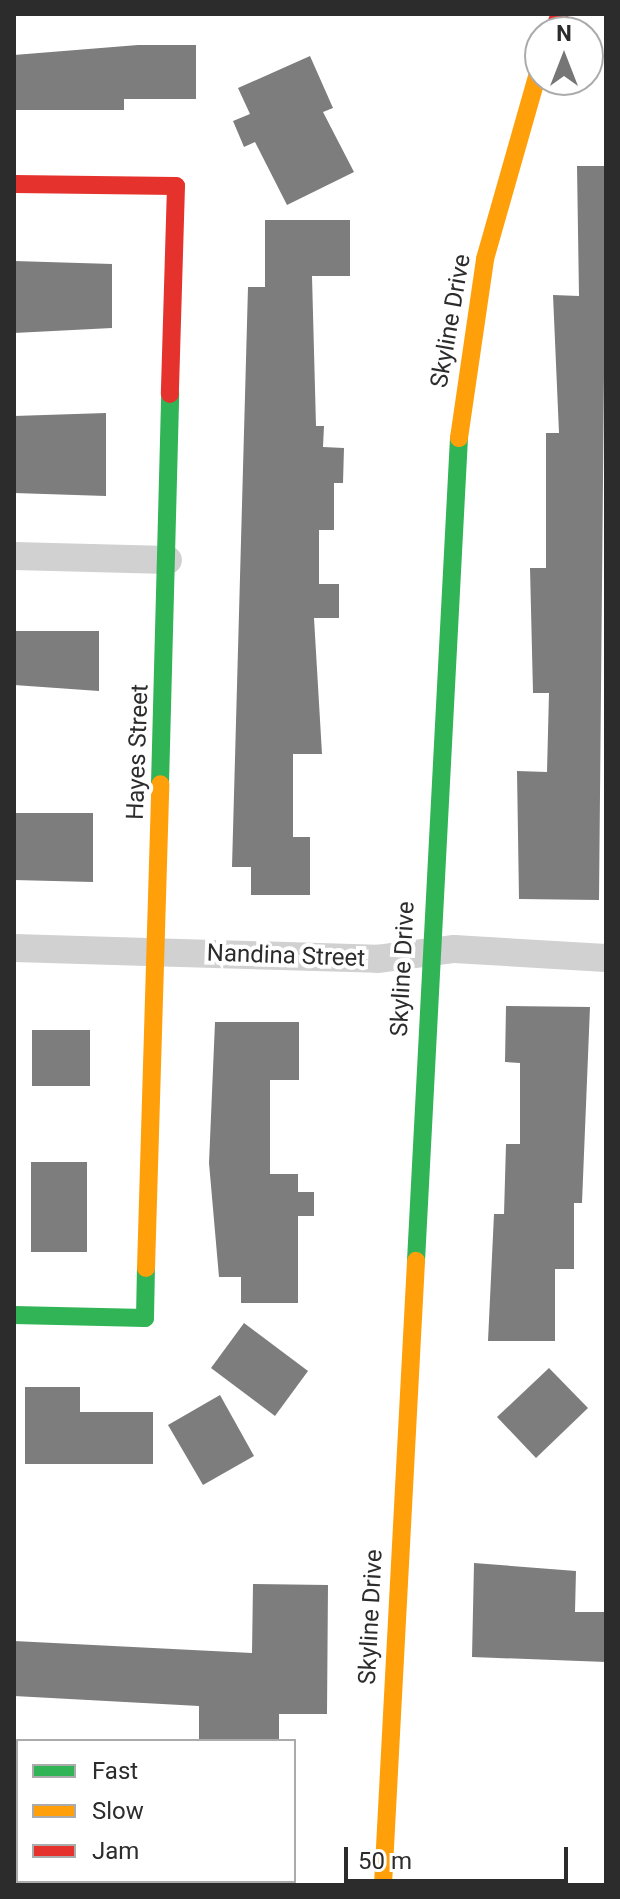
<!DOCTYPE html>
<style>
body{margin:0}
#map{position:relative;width:620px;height:1899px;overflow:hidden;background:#fff;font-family:Roboto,sans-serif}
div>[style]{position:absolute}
.building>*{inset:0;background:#7d7d7d}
.street>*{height:28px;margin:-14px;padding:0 14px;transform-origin:14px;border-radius:14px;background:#d1d1d1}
.fast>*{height:18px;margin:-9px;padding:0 9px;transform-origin:9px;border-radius:9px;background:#30b455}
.slow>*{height:18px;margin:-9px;padding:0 9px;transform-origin:9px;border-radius:9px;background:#ff9f0a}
.jam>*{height:18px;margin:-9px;padding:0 9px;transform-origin:9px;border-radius:9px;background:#e5322d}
span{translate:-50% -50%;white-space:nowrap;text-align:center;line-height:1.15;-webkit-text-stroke:8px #fff;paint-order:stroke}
.street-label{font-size:24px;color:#2c2c2c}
.frame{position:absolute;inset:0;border:16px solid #2c2c2c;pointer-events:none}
.legend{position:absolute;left:16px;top:1739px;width:280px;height:144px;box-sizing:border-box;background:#fff;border:2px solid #ababab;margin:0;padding:10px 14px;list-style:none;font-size:24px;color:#2c2c2c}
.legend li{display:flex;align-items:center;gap:16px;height:40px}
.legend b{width:40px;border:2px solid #ababab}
.north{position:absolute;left:524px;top:16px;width:80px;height:80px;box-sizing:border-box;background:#fff;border:2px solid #ababab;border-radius:50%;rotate:0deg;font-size:22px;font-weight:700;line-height:32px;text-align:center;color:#2c2c2c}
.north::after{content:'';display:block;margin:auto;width:28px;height:36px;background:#767676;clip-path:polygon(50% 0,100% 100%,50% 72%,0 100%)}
.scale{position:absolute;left:344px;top:1847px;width:224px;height:36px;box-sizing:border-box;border:4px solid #2c2c2c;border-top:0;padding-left:10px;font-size:24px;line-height:28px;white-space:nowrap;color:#2c2c2c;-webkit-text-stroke:6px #fff;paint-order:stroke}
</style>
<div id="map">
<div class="building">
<i style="clip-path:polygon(138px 45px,196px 45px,196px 99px,124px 99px,124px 110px,14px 110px,14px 55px)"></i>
<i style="clip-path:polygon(310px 56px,333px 108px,323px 112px,354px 172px,287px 205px,255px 142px,244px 147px,233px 121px,250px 114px,238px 88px)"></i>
<i style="clip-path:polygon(577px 166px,606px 166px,599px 900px,519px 899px,517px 771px,547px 772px,549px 693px,533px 693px,530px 568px,546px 568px,546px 433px,559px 433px,553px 295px,579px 296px)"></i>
<i style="clip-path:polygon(265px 220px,350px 220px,350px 276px,312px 276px,316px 426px,324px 426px,323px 447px,344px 448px,343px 483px,334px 483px,334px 530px,319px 530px,319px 584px,339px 584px,339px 618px,314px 618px,322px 754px,293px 754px,293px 837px,310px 837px,310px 895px,251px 895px,251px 867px,232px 867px,248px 287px,265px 287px)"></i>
<i style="clip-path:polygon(14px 261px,112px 264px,112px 328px,14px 333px)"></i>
<i style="clip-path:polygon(106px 413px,106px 496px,14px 493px,14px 416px)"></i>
<i style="clip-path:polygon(14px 631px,99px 631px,99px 691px,14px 685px)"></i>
<i style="clip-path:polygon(14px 813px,93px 813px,93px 882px,14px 880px)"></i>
<i style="clip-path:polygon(506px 1006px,590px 1007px,582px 1203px,574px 1203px,574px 1269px,555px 1269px,555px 1341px,488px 1341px,494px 1214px,504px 1214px,506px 1144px,520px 1144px,520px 1063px,505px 1062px)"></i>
<i style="clip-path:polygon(215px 1022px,299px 1022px,299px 1080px,270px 1080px,270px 1174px,298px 1174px,298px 1192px,314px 1192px,314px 1216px,298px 1216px,298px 1303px,241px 1303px,241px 1277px,219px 1277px,209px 1163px)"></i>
<i style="clip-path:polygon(32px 1030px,90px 1030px,90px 1086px,32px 1086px)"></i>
<i style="clip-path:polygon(31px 1162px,87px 1162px,87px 1252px,31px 1252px)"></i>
<i style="clip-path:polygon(244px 1323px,308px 1371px,275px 1416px,211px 1368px)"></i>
<i style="clip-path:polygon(549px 1368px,588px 1408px,536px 1458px,497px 1417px)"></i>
<i style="clip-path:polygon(25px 1387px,80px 1387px,80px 1412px,153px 1412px,153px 1464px,25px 1464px)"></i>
<i style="clip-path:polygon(220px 1395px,254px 1456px,203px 1485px,168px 1425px)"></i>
<i style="clip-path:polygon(474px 1563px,576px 1571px,575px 1612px,606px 1612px,606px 1662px,472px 1657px)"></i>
<i style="clip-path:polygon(253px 1584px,328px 1585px,327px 1714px,279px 1714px,279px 1741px,199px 1741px,199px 1706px,14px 1696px,14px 1641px,252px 1653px)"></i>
</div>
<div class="street">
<i style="left:14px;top:556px;width:154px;rotate:1.5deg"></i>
<i style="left:14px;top:948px;width:363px;rotate:1.7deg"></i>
<i style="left:377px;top:959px;width:78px;rotate:-7.4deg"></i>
<i style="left:454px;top:949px;width:152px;rotate:3.4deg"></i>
</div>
<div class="fast">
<i style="left:160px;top:784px;width:390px;rotate:-88.5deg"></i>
<i style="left:416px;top:1261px;width:824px;rotate:-87.01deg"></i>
<i style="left:14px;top:1315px;width:131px;rotate:1.3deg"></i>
<i style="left:145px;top:1318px;width:50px;rotate:-88.9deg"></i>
</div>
<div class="slow">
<i style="left:459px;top:438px;width:181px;rotate:-81.7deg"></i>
<i style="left:485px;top:259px;width:201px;rotate:-74.1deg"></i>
<i style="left:146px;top:1268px;width:484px;rotate:-88.3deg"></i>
<i style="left:383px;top:1885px;width:625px;rotate:-86.97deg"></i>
</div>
<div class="jam">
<i style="left:553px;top:32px;width:19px;rotate:-69deg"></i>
<i style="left:14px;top:184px;width:162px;rotate:0.7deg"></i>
<i style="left:176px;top:186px;width:208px;rotate:91.7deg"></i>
</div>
<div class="street-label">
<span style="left:451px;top:321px;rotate:-80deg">Skyline Drive</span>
<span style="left:138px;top:752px;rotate:-88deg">Hayes Street</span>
<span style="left:286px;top:956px;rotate:2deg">Nandina Street</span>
<span style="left:403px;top:969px;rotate:-87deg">Skyline Drive</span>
<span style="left:371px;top:1617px;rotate:-87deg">Skyline Drive</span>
</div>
<div class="frame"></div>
<ul class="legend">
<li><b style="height:10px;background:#30b455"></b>Fast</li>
<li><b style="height:10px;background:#ff9f0a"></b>Slow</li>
<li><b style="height:10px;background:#e5322d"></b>Jam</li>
</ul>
<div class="north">N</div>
<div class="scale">50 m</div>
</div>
